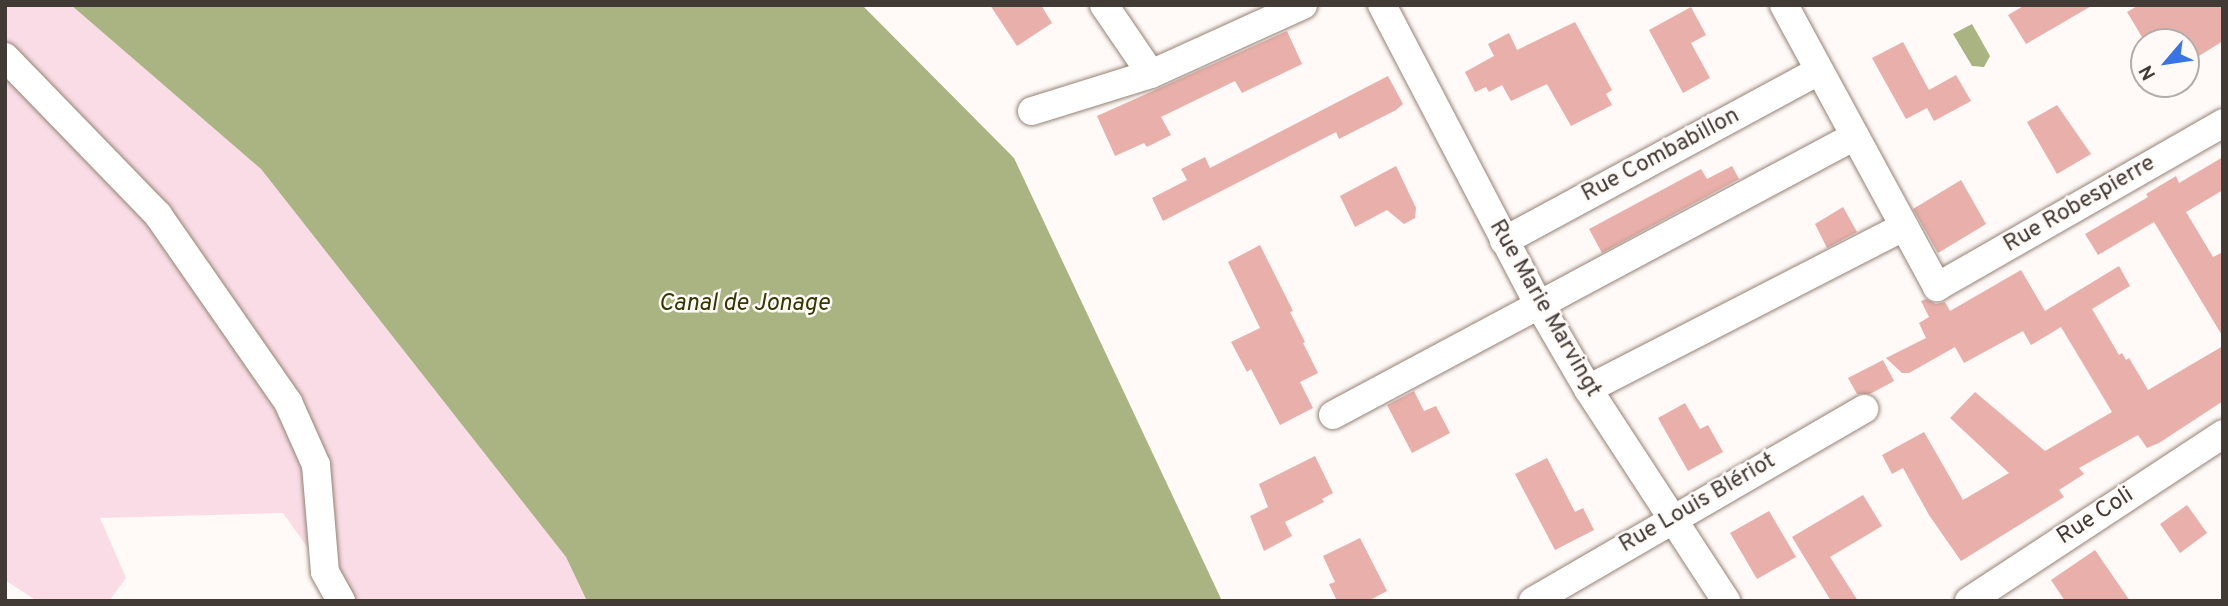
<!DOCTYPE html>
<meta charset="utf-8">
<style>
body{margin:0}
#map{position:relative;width:2228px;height:606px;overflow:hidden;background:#fffaf8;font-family:Overpass,sans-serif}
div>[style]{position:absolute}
.green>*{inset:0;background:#f9dce6}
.water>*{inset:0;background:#aab483}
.building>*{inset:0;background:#e9afaa}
.roads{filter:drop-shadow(0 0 2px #958275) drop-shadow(0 0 2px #958275)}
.street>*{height:28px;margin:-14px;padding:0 14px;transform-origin:14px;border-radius:14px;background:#fff}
span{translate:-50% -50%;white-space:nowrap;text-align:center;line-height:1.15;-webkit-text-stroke:5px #fffaf8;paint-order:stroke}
.street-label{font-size:23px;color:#423a34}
.water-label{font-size:24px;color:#323a00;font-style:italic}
.frame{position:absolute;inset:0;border:7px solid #423a34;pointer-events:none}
.north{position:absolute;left:2130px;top:28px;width:70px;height:70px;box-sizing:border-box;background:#fffaf8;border:2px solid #b3adaa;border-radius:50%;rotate:241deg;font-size:19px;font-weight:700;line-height:28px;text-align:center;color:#423a34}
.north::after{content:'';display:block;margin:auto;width:24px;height:32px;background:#3874e3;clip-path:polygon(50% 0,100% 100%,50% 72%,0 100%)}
</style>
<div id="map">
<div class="green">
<i style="clip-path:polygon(5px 5px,71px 5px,261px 169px,566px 557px,587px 601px,341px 601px,325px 572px,283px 513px,100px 518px,126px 578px,109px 601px,37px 601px,5px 580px)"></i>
</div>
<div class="water">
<i style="clip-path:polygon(71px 5px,862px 5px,1014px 158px,1222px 601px,587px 601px,566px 557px,261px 169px)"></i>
<i style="clip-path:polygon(1972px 24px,1990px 56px,1984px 67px,1972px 66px,1953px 34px)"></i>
</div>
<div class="building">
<i style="clip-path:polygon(990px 5px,1041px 5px,1052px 23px,1017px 46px)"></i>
<i style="clip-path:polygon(2025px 5px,2093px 5px,2026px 44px,2008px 15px)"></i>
<i style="clip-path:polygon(2139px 5px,2223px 5px,2223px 41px,2186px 64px,2186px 42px,2145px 42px,2127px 12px)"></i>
<i style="clip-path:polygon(1691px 7px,1706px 35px,1691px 43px,1710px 78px,1683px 93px,1649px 30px)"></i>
<i style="clip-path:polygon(1575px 22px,1612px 90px,1606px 94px,1612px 105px,1571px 126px,1547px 84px,1511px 101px,1502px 85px,1489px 92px,1486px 87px,1475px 92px,1465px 72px,1494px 56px,1488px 44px,1509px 33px,1517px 50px)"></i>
<i style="clip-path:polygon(1287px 31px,1302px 64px,1242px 93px,1235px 81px,1161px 117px,1171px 135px,1147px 147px,1144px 143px,1115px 156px,1097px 116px)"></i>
<i style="clip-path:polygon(1903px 42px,1929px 90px,1956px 75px,1971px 101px,1934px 121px,1927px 108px,1906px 119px,1872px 58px)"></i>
<i style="clip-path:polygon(1388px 76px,1403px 104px,1396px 110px,1339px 139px,1336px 132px,1163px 221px,1152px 198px,1187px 180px,1181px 169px,1205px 157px,1210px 168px)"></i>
<i style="clip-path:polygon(2057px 105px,2091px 154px,2057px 174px,2027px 122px)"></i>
<i style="clip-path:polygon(2223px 157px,2223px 190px,2186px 212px,2213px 257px,2223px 252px,2223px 337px,2154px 222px,2098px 255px,2085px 234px,2148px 197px,2146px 194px,2176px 176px,2179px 183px)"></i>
<i style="clip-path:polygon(1396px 166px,1416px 208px,1415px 218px,1404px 224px,1387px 210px,1355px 227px,1340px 196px)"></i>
<i style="clip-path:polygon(1732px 166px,1739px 179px,1602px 253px,1589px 229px,1701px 169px,1707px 179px)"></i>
<i style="clip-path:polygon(1961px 180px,1986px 224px,1938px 253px,1913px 209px)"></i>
<i style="clip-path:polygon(1843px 207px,1857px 232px,1827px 248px,1815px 224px)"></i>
<i style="clip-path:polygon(1260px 245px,1293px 311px,1290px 312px,1305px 342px,1303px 343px,1318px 373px,1300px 382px,1313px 408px,1280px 425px,1251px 369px,1247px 372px,1231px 342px,1260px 328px,1228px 262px)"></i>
<i style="clip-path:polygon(2119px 266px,2130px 286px,2092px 309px,2119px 355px,2122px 353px,2126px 360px,2129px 358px,2148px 390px,2223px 346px,2223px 401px,2159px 443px,2147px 448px,2138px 435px,2079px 468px,2084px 474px,2059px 490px,2064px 497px,1961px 561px,1929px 515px,1903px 468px,1892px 474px,1882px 455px,1924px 432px,1963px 500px,2009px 473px,1950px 418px,1975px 392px,2045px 451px,2112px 412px,2061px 327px,2031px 345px,2023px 331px,1964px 363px,1955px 347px,1909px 373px,1902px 373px,1886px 358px,1926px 338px,1919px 323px,1929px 317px,1921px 301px,1926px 299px,1936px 304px,1945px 302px,1950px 311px,2021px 270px,2045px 311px)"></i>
<i style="clip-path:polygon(1883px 360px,1894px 381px,1870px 394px,1857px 394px,1848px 378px)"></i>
<i style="clip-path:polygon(1414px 391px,1424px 411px,1436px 406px,1450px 433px,1412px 453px,1387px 405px)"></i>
<i style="clip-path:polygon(1685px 403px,1700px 429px,1708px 425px,1723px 452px,1688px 471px,1658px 418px)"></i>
<i style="clip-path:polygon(1315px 456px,1333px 493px,1322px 499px,1324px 502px,1285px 522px,1292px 536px,1264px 551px,1250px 516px,1268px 507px,1259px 484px)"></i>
<i style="clip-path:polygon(1547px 458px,1575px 512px,1583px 508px,1594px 530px,1555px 550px,1515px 474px)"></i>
<i style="clip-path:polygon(1863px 495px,1882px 526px,1830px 557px,1858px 601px,1831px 601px,1792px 537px)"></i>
<i style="clip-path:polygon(2187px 505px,2207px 533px,2180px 553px,2160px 524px)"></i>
<i style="clip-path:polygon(1769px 511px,1796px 557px,1757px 579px,1730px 533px)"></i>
<i style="clip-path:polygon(1360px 538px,1387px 591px,1368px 601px,1337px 601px,1329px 584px,1335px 582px,1323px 556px)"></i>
<i style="clip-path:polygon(2095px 550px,2130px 601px,2065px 601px,2051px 580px)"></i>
</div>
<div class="roads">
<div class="street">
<i style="left:1104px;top:5px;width:83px;rotate:55.7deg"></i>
<i style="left:1382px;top:5px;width:336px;rotate:62.4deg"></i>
<i style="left:1538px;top:303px;width:99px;rotate:59.8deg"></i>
<i style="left:1588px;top:389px;width:253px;rotate:56.9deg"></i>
<i style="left:1784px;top:5px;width:321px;rotate:61.5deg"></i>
<i style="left:1937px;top:287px;width:330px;rotate:-29.8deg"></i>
<i style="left:5px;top:57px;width:220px;rotate:45.9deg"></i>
<i style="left:158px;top:215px;width:228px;rotate:55.2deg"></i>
<i style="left:288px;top:402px;width:69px;rotate:66deg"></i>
<i style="left:316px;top:465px;width:107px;rotate:85.2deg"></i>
<i style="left:325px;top:572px;width:33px;rotate:61deg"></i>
<i style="left:1032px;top:111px;width:125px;rotate:-17.3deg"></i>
<i style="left:1151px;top:74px;width:167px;rotate:-24.4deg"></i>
<i style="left:1504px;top:241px;width:358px;rotate:-28.4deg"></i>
<i style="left:1588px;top:389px;width:354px;rotate:-27.2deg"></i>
<i style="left:1333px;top:415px;width:592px;rotate:-28.12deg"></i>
<i style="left:1533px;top:601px;width:383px;rotate:-30.1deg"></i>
<i style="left:1969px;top:601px;width:304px;rotate:-33.3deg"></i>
</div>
</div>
<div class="street-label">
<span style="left:1661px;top:156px;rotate:-28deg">Rue Combabillon</span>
<span style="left:2080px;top:205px;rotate:-30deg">Rue Robespierre</span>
<span style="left:1544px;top:309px;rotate:60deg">Rue Marie Marvingt</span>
<span style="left:1698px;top:504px;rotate:-30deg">Rue Louis Blériot</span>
<span style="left:2096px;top:517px;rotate:-33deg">Rue Coli</span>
</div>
<div class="water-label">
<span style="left:744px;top:305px">Canal de Jonage</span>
</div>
<div class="frame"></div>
<div class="north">N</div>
</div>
